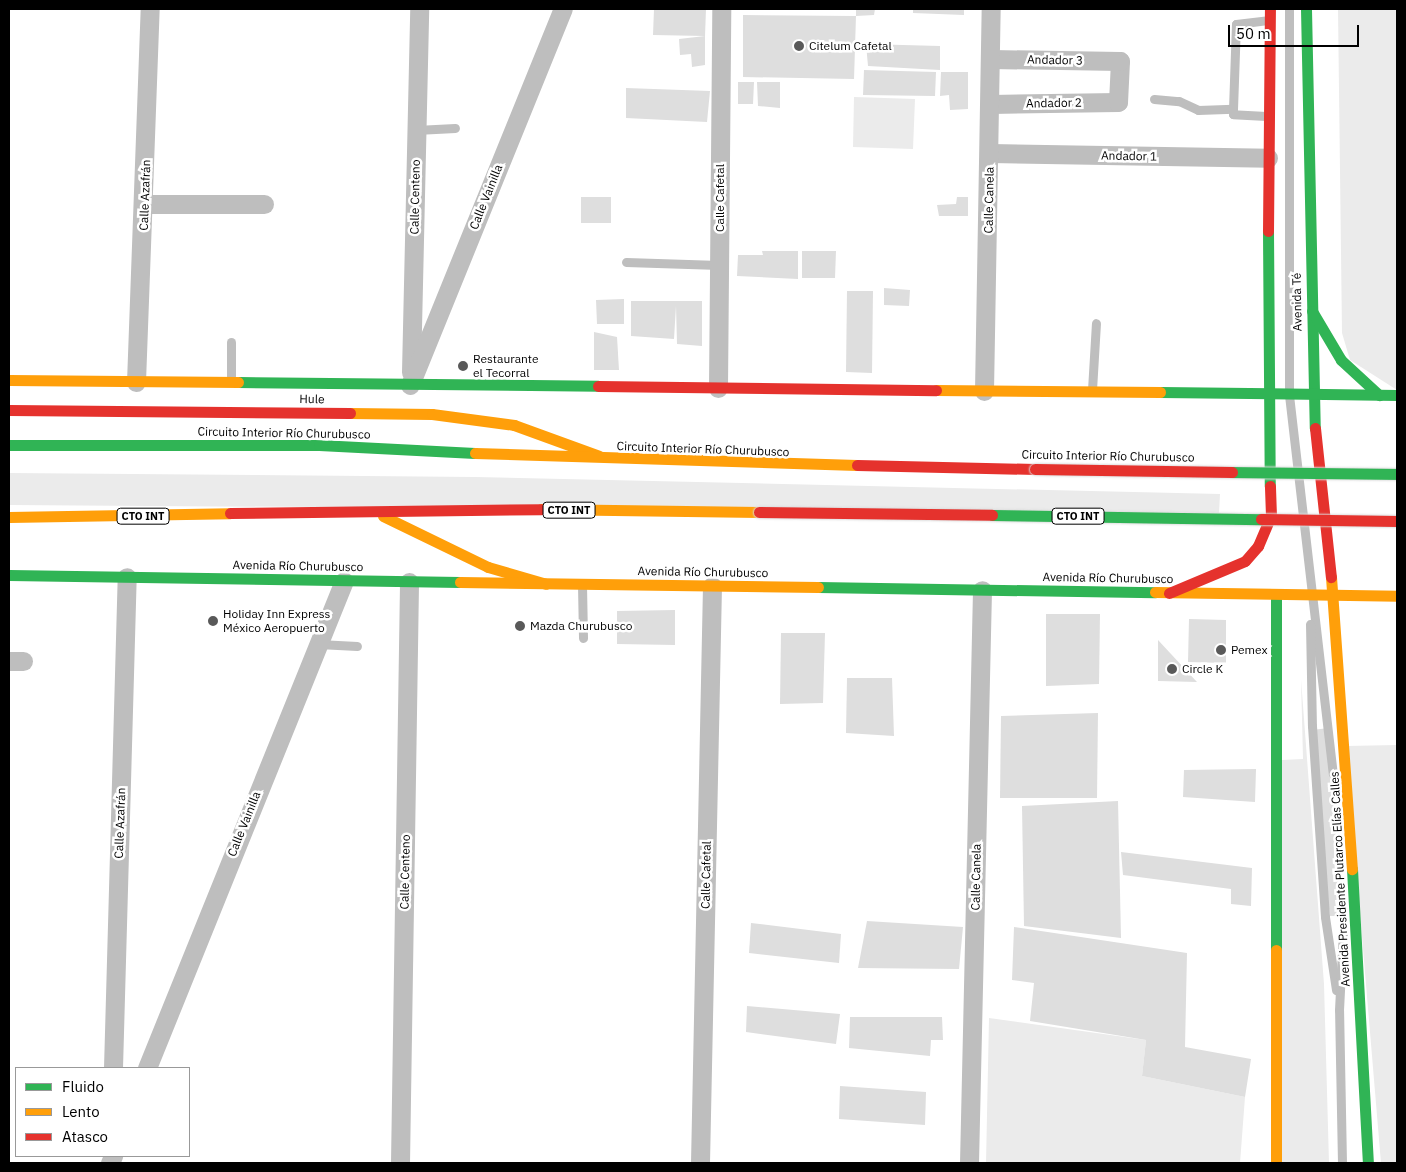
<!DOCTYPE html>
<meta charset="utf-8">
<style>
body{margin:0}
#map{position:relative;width:1406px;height:1172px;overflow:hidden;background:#fff;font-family:"IBM Plex Sans",sans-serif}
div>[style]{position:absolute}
.green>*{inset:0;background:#ebebeb}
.building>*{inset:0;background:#dedede}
.lane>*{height:9px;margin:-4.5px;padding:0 4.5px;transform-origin:4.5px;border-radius:4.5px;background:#bebebe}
.street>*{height:19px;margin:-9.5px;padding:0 9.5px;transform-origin:9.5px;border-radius:9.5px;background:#bebebe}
.fast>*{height:11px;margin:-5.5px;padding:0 5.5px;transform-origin:5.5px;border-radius:5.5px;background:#30b455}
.slow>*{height:11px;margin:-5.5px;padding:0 5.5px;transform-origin:5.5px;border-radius:5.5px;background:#ff9f0a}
.jam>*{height:11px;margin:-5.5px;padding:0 5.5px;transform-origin:5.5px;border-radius:5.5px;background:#e5322d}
.bridges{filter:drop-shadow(0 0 1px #dbdbdb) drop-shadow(0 0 1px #dbdbdb)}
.fast-bridge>*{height:11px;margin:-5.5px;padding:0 5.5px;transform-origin:5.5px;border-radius:5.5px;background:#30b455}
.jam-bridge>*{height:11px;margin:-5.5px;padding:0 5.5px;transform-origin:5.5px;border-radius:5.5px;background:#e5322d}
.dots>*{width:14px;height:14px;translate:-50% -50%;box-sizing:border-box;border:2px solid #fff;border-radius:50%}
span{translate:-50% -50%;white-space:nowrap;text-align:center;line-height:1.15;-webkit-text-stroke:5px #fff;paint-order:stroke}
.shield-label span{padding:1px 4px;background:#fff;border:1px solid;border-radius:4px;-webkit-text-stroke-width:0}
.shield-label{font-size:11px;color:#000;font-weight:700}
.poi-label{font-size:12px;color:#000}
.left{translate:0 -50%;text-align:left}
.street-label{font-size:12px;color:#000}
.frame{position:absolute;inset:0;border:10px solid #000;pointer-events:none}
.legend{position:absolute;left:15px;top:1067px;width:175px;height:90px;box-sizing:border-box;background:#fff;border:1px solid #999;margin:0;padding:6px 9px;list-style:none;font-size:15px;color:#000}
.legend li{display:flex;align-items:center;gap:10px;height:25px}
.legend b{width:25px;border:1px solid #999}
.scale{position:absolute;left:1228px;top:25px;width:131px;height:22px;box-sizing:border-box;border:2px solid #000;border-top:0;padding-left:6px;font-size:15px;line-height:18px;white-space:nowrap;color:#000;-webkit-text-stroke:4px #fff;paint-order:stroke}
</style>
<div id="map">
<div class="green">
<i style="clip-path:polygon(1338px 9px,1397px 9px,1397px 390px,1350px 360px,1342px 333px)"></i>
<i style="clip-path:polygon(854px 97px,915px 99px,913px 149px,853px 147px)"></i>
<i style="clip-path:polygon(9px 473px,475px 477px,1220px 494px,1219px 513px,9px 505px)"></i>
<i style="clip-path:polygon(1301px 679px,1324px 984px,1329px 1163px,1282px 1163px,1282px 760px,1303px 759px)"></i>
<i style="clip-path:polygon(1397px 745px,1397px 1163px,1381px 1163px,1346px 746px)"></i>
<i style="clip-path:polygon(989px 1018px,1146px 1040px,1142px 1076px,1245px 1097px,1240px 1163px,986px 1163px)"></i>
</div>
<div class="building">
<i style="clip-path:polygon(654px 9px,706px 9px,705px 36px,653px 35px)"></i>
<i style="clip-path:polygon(856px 9px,875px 9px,874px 15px,856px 16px)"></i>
<i style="clip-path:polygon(913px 9px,964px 9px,964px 15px,913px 13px)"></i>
<i style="clip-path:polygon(743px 15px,856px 16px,854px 79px,743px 77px)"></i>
<i style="clip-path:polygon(705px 36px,705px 65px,692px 67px,691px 54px,680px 55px,679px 39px)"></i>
<i style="clip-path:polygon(866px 44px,940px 46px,940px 70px,868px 66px)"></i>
<i style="clip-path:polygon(864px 70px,936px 72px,935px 96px,863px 95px)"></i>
<i style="clip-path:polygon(941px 72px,968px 72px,968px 109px,950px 110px,949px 95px,940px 96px)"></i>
<i style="clip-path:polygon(738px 82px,754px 82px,753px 104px,738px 104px)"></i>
<i style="clip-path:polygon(757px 82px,780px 82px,780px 108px,758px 106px)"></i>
<i style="clip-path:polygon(626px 88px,710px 91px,707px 122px,626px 118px)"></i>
<i style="clip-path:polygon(581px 197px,611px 197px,611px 223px,581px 223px)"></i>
<i style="clip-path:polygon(957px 197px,968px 197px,968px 216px,939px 216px,937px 205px,956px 204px)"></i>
<i style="clip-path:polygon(762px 251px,798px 251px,798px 279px,737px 276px,738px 255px,763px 255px)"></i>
<i style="clip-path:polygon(802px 251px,836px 251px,835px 278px,802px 278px)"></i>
<i style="clip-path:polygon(884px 288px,910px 290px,909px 306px,884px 305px)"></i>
<i style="clip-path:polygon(847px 291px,873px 291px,872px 373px,846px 372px)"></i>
<i style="clip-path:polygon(624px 299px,624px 324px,597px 324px,596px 300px)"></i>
<i style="clip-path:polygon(631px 301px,702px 301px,702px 346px,677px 344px,676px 306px,674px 339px,631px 336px)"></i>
<i style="clip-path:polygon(594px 332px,617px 337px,619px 370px,594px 370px)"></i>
<i style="clip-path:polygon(675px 610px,675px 645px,617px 644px,617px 611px)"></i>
<i style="clip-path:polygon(1046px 614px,1100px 614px,1099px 684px,1046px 686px)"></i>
<i style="clip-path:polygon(1189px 619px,1226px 620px,1226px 663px,1188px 662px)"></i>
<i style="clip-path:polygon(781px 633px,825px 633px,823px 703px,780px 704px)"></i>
<i style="clip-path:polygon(1158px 640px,1197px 682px,1158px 681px)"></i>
<i style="clip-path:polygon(847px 678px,892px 678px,894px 736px,846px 733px)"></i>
<i style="clip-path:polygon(1098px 713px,1097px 798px,1000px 798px,1001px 716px)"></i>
<i style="clip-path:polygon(1329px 728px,1341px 900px,1335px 900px,1337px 916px,1330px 916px,1328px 901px,1324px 901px,1312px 730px)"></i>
<i style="clip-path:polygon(1256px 769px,1255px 802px,1183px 797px,1184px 770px)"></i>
<i style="clip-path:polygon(1118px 801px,1121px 938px,1024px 926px,1022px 806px)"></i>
<i style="clip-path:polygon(1121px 852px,1252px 868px,1251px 906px,1231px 904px,1231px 889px,1123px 875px)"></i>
<i style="clip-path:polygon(867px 921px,963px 927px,959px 969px,858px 968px)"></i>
<i style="clip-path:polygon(751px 923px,841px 934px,839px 963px,749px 953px)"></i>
<i style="clip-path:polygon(1014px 927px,1187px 953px,1185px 1047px,1251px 1059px,1245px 1097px,1142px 1076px,1146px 1040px,1030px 1021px,1034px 983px,1012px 980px)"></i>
<i style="clip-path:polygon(747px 1006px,840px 1014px,836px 1044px,746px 1032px)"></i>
<i style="clip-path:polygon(850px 1017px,942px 1017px,943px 1040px,931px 1040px,930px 1056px,849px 1048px)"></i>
<i style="clip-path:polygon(840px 1086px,926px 1092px,925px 1125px,839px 1119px)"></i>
</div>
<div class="lane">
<i style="left:1289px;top:9px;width:386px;rotate:90deg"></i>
<i style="left:1289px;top:395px;width:381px;rotate:83.4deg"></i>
<i style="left:1154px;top:99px;width:25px;rotate:5deg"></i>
<i style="left:1179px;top:101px;width:21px;rotate:25deg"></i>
<i style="left:1198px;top:110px;width:35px;rotate:-2deg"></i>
<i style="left:1266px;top:116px;width:33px;rotate:-177deg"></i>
<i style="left:1233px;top:114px;width:5px;rotate:-90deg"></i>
<i style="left:1233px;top:109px;width:85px;rotate:-88deg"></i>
<i style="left:1236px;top:24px;width:32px;rotate:-7deg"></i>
<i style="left:416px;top:130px;width:39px;rotate:-3deg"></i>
<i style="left:626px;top:262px;width:93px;rotate:1.8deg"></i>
<i style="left:231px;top:342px;width:38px;rotate:90deg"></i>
<i style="left:1092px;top:390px;width:67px;rotate:-86.6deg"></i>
<i style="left:582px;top:585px;width:53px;rotate:88.9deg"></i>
<i style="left:1310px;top:624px;width:102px;rotate:88.9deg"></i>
<i style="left:1312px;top:726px;width:191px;rotate:86.1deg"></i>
<i style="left:1325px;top:917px;width:74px;rotate:81.4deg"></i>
<i style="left:318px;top:644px;width:39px;rotate:3deg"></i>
<i style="left:1342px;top:1163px;width:153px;rotate:-91.1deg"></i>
<i style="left:1339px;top:1010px;width:79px;rotate:-87.1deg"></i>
</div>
<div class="street">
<i style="left:991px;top:104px;width:127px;rotate:-0.9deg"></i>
<i style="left:1118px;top:102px;width:41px;rotate:-87.2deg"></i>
<i style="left:1120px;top:61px;width:129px;rotate:-179.1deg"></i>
<i style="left:990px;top:153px;width:278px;rotate:1deg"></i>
<i style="left:145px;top:204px;width:119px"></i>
<i style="left:411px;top:372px;width:363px;rotate:-88.7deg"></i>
<i style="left:136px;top:382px;width:373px;rotate:-87.9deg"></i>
<i style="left:410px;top:385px;width:406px;rotate:-67.9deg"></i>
<i style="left:718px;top:388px;width:379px;rotate:-89.5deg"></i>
<i style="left:984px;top:391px;width:382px;rotate:-89deg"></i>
<i style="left:9px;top:661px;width:14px"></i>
<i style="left:113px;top:1068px;width:491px;rotate:-88.4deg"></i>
<i style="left:147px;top:1068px;width:525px;rotate:-67.98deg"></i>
<i style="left:110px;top:1163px;width:8px;rotate:-67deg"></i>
<i style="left:400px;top:1163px;width:581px;rotate:-89.11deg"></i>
<i style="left:700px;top:1163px;width:577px;rotate:-88.81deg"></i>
<i style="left:969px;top:1163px;width:573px;rotate:-88.7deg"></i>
</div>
<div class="fast">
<i style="left:1306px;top:9px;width:419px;rotate:88.8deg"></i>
<i style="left:1268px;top:231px;width:255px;rotate:89.6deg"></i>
<i style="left:1312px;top:311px;width:57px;rotate:59.4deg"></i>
<i style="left:1341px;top:360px;width:52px;rotate:42.6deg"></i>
<i style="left:238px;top:382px;width:360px;rotate:0.6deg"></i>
<i style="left:1160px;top:392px;width:237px;rotate:0.7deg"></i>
<i style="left:9px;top:445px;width:310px"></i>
<i style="left:319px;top:445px;width:156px;rotate:2.9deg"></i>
<i style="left:9px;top:575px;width:451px;rotate:0.9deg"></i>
<i style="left:818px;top:587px;width:337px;rotate:0.9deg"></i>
<i style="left:1276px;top:595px;width:355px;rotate:90deg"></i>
<i style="left:1352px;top:869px;width:294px;rotate:86.9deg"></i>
</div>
<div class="slow">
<i style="left:9px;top:380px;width:229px;rotate:0.5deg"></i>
<i style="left:936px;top:390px;width:224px;rotate:0.5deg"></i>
<i style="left:350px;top:413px;width:82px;rotate:0.7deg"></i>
<i style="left:432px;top:414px;width:83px;rotate:7.6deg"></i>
<i style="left:514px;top:425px;width:90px;rotate:20deg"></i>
<i style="left:475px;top:453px;width:382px;rotate:1.8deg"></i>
<i style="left:541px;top:509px;width:218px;rotate:0.8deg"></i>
<i style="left:383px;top:516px;width:117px;rotate:25.9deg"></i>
<i style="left:488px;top:567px;width:60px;rotate:16.3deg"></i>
<i style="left:9px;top:517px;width:221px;rotate:-1deg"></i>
<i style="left:1331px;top:577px;width:293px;rotate:85.9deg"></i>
<i style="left:460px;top:582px;width:358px;rotate:0.8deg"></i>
<i style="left:1155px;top:592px;width:242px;rotate:0.9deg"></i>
<i style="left:1276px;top:950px;width:213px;rotate:90deg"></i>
</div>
<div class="jam">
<i style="left:1268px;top:231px;width:222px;rotate:-89.5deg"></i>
<i style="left:598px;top:386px;width:338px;rotate:0.7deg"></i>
<i style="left:9px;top:410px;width:341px;rotate:0.5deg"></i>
<i style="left:1315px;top:428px;width:150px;rotate:83.9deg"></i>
<i style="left:857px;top:465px;width:178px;rotate:1.3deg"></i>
<i style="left:230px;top:513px;width:311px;rotate:-0.7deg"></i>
<i style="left:1169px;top:593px;width:82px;rotate:-22.8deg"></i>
<i style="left:1245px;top:561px;width:20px;rotate:-49deg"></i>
<i style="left:1258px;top:546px;width:33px;rotate:-67deg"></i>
<i style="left:1271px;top:516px;width:30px;rotate:-92deg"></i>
</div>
<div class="bridges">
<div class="fast-bridge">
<i style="left:1232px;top:472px;width:165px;rotate:0.7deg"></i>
<i style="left:992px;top:515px;width:269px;rotate:0.9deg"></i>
</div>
<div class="jam-bridge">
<i style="left:1035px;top:469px;width:197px;rotate:0.9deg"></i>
<i style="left:759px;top:512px;width:233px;rotate:0.7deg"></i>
<i style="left:1261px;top:519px;width:136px;rotate:0.8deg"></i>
</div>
</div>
<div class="dots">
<i style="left:799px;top:46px;background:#595959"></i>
<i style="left:463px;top:366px;background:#595959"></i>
<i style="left:213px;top:621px;background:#595959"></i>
<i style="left:520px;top:626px;background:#595959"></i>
<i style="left:1221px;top:650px;background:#595959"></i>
<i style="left:1172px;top:669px;background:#595959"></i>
</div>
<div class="shield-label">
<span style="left:569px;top:510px">CTO INT</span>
<span style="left:143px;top:516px">CTO INT</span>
<span style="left:1078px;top:516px">CTO INT</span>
</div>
<div class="poi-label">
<span class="left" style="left:809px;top:46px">Citelum Cafetal</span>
<span class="left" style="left:473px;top:366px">Restaurante<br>el Tecorral</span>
<span class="left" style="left:223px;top:621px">Holiday Inn Express<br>México Aeropuerto</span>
<span class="left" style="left:530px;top:626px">Mazda Churubusco</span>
<span class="left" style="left:1231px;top:650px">Pemex</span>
<span class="left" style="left:1182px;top:669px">Circle K</span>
</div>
<div class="street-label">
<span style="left:1055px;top:60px;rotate:1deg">Andador 3</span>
<span style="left:1054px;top:103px;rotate:-1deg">Andador 2</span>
<span style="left:1129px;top:156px;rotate:1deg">Andador 1</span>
<span style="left:145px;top:195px;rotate:-88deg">Calle Azafrán</span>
<span style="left:415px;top:197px;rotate:-89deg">Calle Centeno</span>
<span style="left:486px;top:197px;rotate:-68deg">Calle Vainilla</span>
<span style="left:720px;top:198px;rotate:-90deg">Calle Cafetal</span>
<span style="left:989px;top:200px;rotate:-89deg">Calle Canela</span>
<span style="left:1297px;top:302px;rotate:-91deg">Avenida Té</span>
<span style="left:312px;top:399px;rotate:1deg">Hule</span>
<span style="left:284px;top:433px;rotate:1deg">Circuito Interior Río Churubusco</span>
<span style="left:703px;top:449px;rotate:2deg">Circuito Interior Río Churubusco</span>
<span style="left:1108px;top:456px;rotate:1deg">Circuito Interior Río Churubusco</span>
<span style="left:298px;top:566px;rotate:1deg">Avenida Río Churubusco</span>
<span style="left:703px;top:572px;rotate:1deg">Avenida Río Churubusco</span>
<span style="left:1108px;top:578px;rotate:1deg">Avenida Río Churubusco</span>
<span style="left:120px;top:823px;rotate:-88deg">Calle Azafrán</span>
<span style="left:244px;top:824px;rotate:-68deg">Calle Vainilla</span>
<span style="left:405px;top:872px;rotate:-89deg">Calle Centeno</span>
<span style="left:706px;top:875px;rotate:-89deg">Calle Cafetal</span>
<span style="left:976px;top:877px;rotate:-89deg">Calle Canela</span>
<span style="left:1340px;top:879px;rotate:-93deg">Avenida Presidente Plutarco Elías Calles</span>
</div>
<div class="frame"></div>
<ul class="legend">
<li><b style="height:6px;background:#30b455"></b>Fluido</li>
<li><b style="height:6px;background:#ff9f0a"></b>Lento</li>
<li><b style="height:6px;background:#e5322d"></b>Atasco</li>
</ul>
<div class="scale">50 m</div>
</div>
